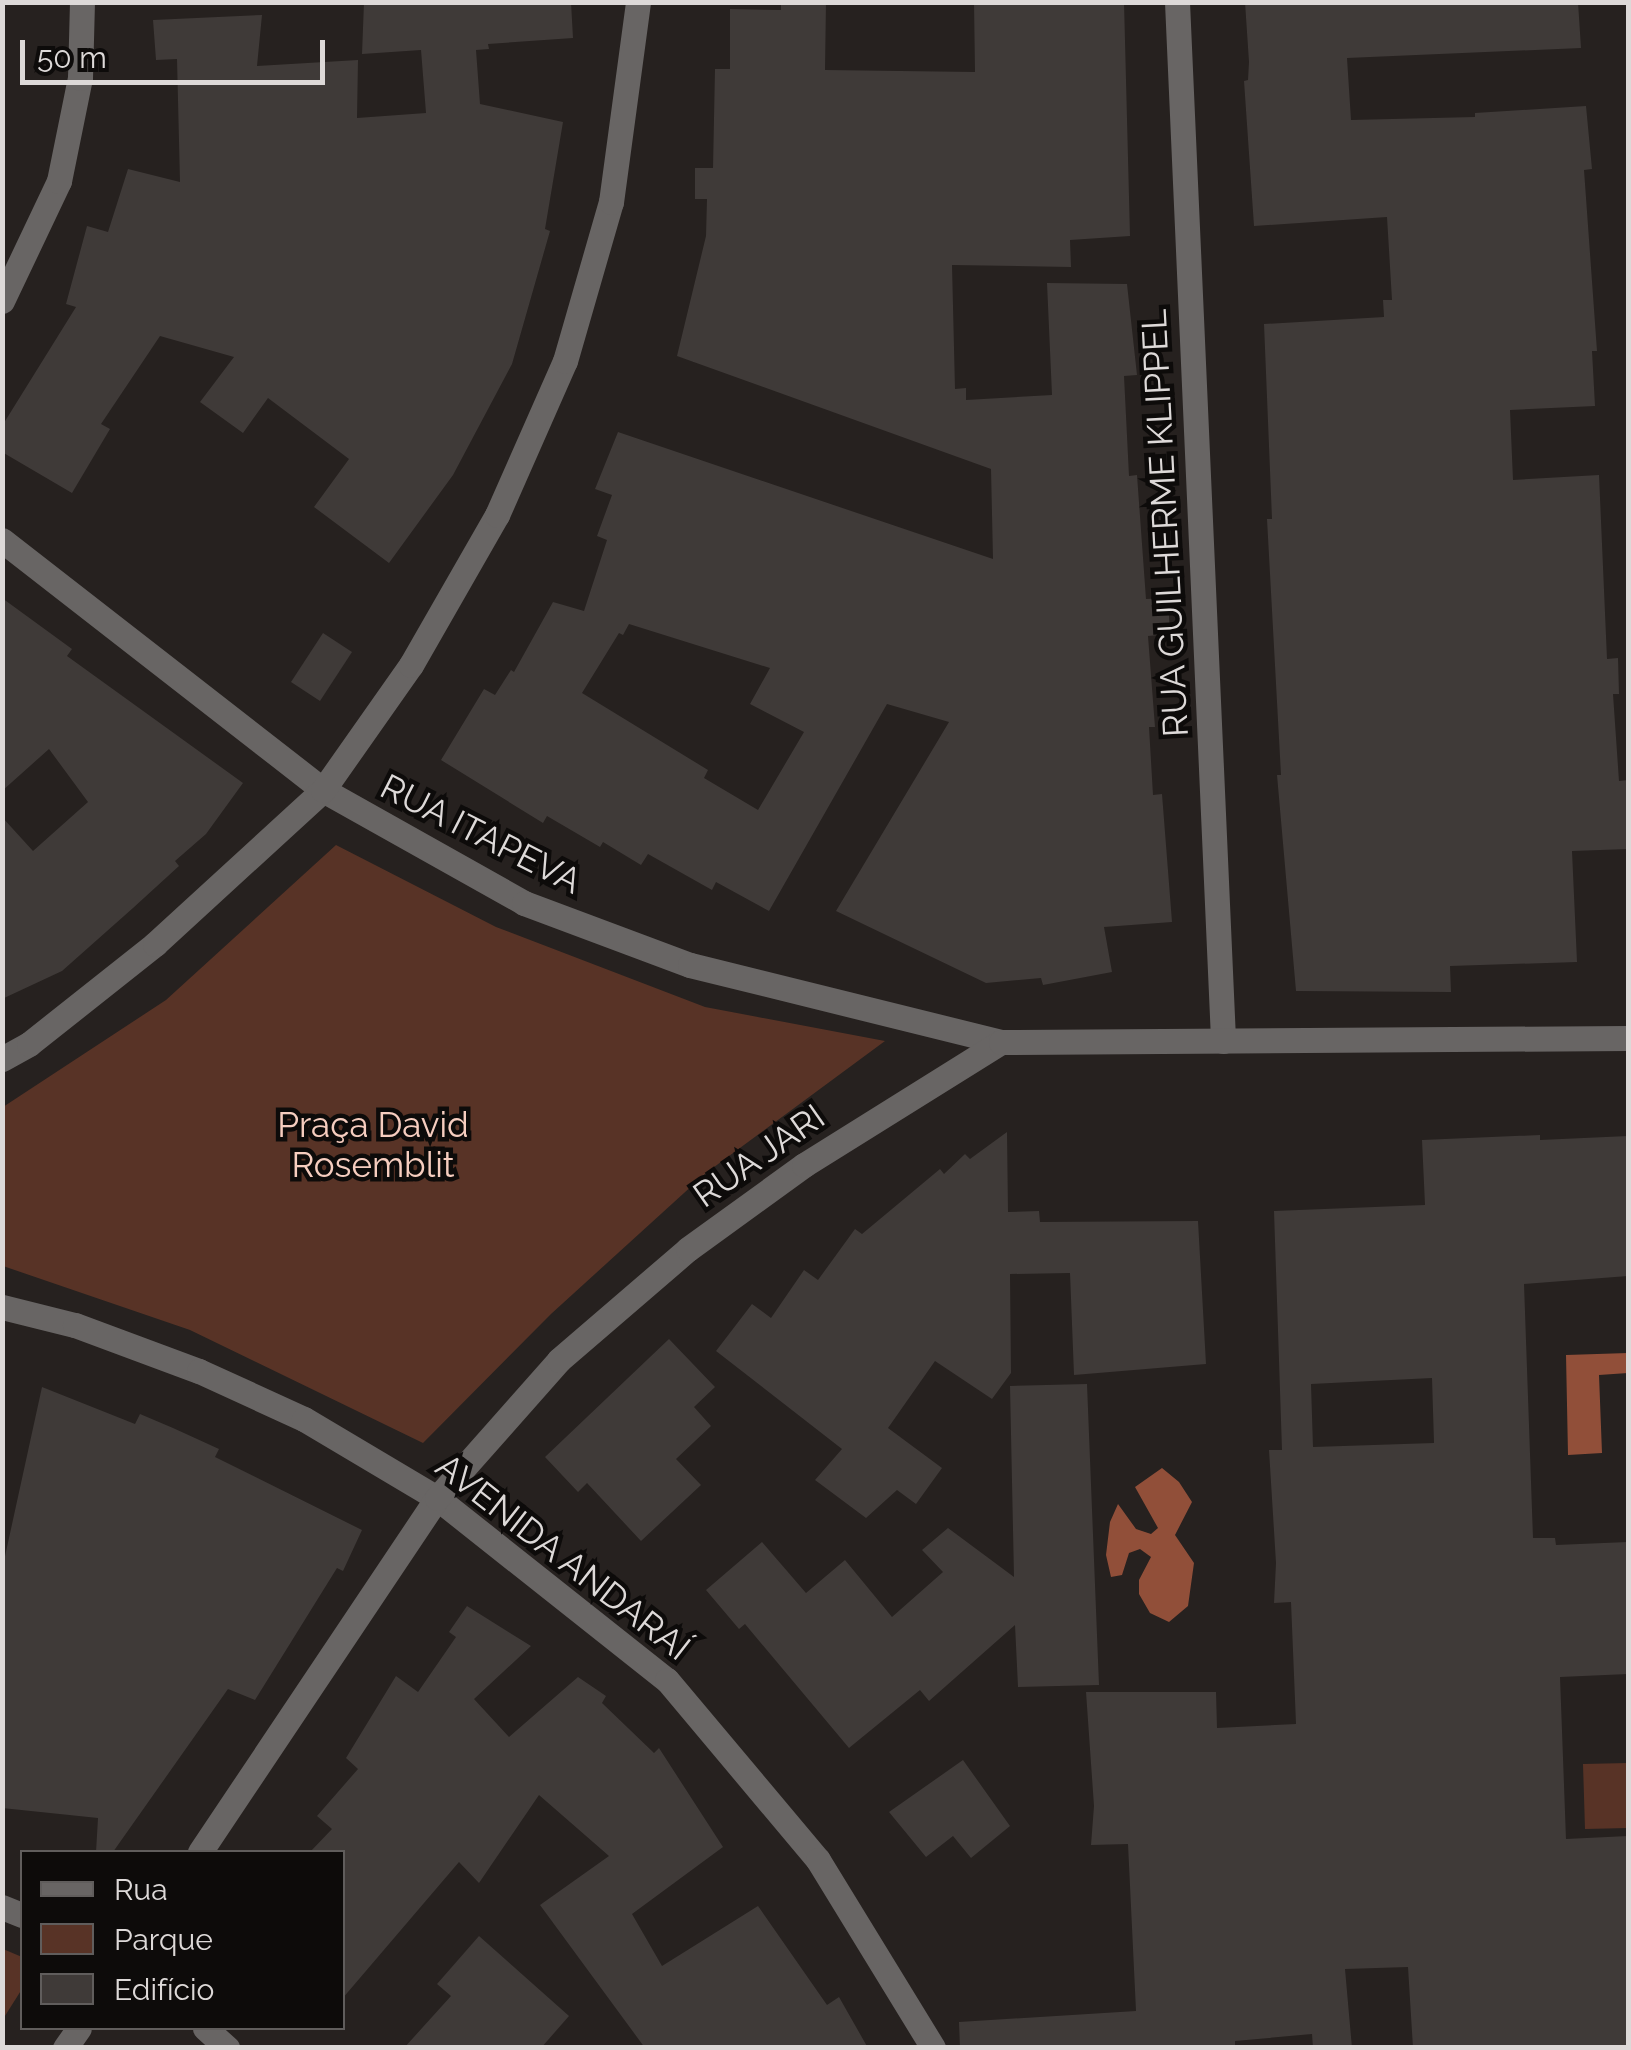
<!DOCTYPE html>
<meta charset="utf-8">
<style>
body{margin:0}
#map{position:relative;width:1631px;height:2050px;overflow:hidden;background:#26211f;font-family:Raleway,sans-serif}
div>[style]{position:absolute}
.green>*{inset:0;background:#583326}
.water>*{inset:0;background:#914f39}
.building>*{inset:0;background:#3f3a38}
.minor>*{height:25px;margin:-12.5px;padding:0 12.5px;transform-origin:12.5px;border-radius:12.5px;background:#686564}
span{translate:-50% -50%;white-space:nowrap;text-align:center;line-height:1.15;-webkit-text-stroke:9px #0d0b0a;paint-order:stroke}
.street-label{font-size:35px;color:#ddd9d8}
.park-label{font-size:35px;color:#f6cdbf}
.frame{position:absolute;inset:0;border:5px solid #ddd9d8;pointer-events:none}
.legend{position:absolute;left:20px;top:1850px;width:325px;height:180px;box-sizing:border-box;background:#0d0b0a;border:2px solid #605d5c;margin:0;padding:12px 18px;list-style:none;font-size:30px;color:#ddd9d8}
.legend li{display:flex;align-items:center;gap:20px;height:50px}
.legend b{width:50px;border:2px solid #605d5c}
.scale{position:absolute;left:20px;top:40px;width:305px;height:45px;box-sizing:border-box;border:5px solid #ddd9d8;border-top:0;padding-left:12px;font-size:30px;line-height:35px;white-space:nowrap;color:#ddd9d8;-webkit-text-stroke:8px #0d0b0a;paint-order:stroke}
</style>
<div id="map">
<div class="green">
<i style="clip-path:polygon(336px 845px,496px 927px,705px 1007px,885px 1041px,706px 1173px,551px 1314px,423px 1443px,190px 1330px,3px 1266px,3px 1107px,166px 1000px)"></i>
<i style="clip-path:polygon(1628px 1763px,1628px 1828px,1585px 1829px,1583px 1764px)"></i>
<i style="clip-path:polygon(3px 1949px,22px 1957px,22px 1989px,3px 2019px)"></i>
</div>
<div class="water">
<i style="clip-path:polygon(1628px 1353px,1628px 1373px,1599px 1375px,1602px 1453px,1568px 1455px,1566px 1355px)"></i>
<i style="clip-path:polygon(1162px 1468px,1179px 1482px,1192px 1502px,1175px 1535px,1194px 1563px,1188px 1606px,1169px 1622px,1150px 1613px,1139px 1594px,1139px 1580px,1151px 1557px,1140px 1549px,1129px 1553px,1122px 1575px,1111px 1577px,1106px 1555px,1110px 1522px,1118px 1504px,1136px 1529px,1151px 1534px,1158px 1528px,1135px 1487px)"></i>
</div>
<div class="building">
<i style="clip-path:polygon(364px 2px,571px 2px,573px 38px,488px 44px,489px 49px,476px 50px,480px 104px,563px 122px,545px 229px,550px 231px,512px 364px,453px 475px,389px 563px,314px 507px,349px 459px,268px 398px,243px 433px,200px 402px,234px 357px,160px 336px,101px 424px,110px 429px,72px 493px,2px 452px,2px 426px,76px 307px,66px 304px,87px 226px,108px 232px,128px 169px,180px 182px,177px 59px,156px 60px,153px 20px,262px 15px,257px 66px,358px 60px,357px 118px,426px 113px,421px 50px,362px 54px)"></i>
<i style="clip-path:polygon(evenodd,781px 2px,826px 2px,825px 70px,975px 72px,974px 2px,1124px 2px,1130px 236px,1070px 240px,1071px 267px,952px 265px,955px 389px,966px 388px,966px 400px,1052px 395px,1047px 283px,1127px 284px,1137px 375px,1124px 376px,1129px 476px,1137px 475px,1146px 599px,1168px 598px,1170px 634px,1148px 636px,1155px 727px,1149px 727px,1153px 795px,1162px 794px,1172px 922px,1104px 927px,1112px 972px,1043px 985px,1041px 978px,986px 983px,836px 911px,949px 722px,887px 704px,769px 911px,716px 882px,712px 890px,648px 854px,641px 865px,603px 842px,600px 847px,547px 816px,543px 823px,441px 760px,484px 689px,495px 695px,511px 670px,514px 672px,553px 602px,584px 611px,607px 540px,597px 536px,612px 495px,595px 489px,618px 432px,993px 559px,991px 469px,677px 356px,706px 236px,707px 199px,695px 199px,695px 168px,713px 168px,715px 69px,730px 69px,730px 9px,781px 10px,781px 2px,629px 624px,770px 668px,750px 704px,804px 732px,758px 810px,704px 778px,708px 770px,582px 693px,619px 633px,623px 635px,629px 624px)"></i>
<i style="clip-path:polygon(1245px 2px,1578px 2px,1581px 48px,1347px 58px,1351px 120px,1475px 117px,1475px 113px,1586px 106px,1592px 169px,1584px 170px,1597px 351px,1592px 351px,1595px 406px,1510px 410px,1513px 480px,1599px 475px,1607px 659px,1618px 658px,1619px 694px,1613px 694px,1619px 781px,1628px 780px,1628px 849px,1572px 851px,1577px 962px,1450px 966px,1451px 992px,1296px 991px,1277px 775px,1281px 775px,1267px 519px,1272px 519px,1264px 324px,1384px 317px,1383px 300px,1392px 300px,1387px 217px,1254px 226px,1244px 81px,1248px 80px,1249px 62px)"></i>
<i style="clip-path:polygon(2px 598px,72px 649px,67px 656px,243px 783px,206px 834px,175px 861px,179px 866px,133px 908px,62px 971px,2px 999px,2px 817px,33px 851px,88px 802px,49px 749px,2px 791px)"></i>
<i style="clip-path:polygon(323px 633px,352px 652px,320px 701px,291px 682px)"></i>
<i style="clip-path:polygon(1007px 1132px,1008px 1212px,1039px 1211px,1040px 1222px,1198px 1221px,1206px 1364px,1074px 1375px,1070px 1273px,1010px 1274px,1011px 1373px,992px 1399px,935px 1361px,888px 1428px,942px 1468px,916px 1504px,897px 1490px,866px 1518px,815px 1480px,842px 1449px,716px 1351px,752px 1304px,771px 1318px,804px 1270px,818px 1280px,855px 1229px,862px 1234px,940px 1169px,944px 1174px,965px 1154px,970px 1159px)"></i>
<i style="clip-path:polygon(evenodd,1540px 1135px,1540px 1140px,1628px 1136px,1628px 1276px,1524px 1284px,1533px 1538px,1555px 1538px,1556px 1545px,1628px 1542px,1628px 1674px,1560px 1677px,1566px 1839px,1628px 1836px,1628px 2048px,1413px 2048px,1408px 1967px,1345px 1969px,1352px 2048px,1313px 2048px,1312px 2034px,1235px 2041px,1235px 2048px,960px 2048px,959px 2022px,1136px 2011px,1128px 1844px,1091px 1845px,1094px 1806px,1086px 1692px,1216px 1692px,1217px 1728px,1296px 1724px,1291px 1602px,1274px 1603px,1276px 1563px,1269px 1450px,1282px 1450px,1274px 1211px,1425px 1205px,1422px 1140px,1540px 1135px,1432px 1378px,1434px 1443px,1313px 1447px,1311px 1384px,1432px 1378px)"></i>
<i style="clip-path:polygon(669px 1339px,715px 1387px,694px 1407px,711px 1426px,676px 1459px,701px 1485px,641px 1541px,587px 1483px,578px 1492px,545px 1457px)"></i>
<i style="clip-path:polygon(1087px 1384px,1099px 1685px,1018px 1687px,1015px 1625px,929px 1701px,920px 1690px,849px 1748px,745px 1624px,739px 1629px,706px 1590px,762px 1542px,806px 1593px,845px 1560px,892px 1617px,943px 1572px,922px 1550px,948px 1528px,1014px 1577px,1010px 1386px)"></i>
<i style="clip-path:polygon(42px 1387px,135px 1424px,140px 1414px,173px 1428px,219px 1449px,215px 1457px,362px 1530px,343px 1571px,337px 1568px,255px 1700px,228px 1689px,113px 1852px,96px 1852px,98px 1818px,2px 1808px,2px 1570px)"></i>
<i style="clip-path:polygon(467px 1606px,531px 1646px,474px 1699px,509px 1737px,578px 1677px,606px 1696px,602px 1703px,654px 1753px,659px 1748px,723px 1847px,632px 1914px,662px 1966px,758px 1906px,827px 2005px,839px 1997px,868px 2048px,645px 2048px,540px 1905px,609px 1856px,539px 1795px,479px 1883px,459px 1862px,342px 1999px,342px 1852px,310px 1852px,332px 1829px,317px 1816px,358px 1769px,346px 1758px,396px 1676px,418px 1692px,456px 1637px,449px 1632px)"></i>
<i style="clip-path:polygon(963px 1760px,1010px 1826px,971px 1858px,953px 1836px,926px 1857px,889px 1812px)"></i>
<i style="clip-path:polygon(479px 1936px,569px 2016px,541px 2048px,404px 2048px,451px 1996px,437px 1984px)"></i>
</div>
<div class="minor">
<i style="left:1177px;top:2px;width:1040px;rotate:87.46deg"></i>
<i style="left:2px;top:301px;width:133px;rotate:-64.6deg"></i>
<i style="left:59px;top:181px;width:105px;rotate:-78.5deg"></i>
<i style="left:80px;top:78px;width:76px;rotate:-88.5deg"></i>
<i style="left:2px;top:540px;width:407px;rotate:37.9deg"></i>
<i style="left:323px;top:790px;width:231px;rotate:29.3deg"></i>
<i style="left:524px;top:903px;width:177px;rotate:20.5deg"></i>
<i style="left:690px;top:965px;width:320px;rotate:13.9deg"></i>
<i style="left:2px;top:1059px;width:31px;rotate:-29deg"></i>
<i style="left:29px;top:1044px;width:161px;rotate:-38.4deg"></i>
<i style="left:155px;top:944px;width:228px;rotate:-42.5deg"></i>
<i style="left:323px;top:790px;width:153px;rotate:-54.9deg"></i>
<i style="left:411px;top:665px;width:173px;rotate:-60.2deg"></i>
<i style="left:497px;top:515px;width:168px;rotate:-66.2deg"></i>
<i style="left:565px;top:361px;width:166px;rotate:-73.9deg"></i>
<i style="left:611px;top:202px;width:202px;rotate:-82.3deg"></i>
<i style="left:2px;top:1307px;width:75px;rotate:13.9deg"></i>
<i style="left:75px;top:1325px;width:132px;rotate:20.4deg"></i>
<i style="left:199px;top:1371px;width:115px;rotate:24.6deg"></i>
<i style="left:304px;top:1419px;width:155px;rotate:30.7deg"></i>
<i style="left:437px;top:1498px;width:293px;rotate:38.4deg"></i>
<i style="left:667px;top:1680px;width:235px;rotate:50deg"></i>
<i style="left:818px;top:1860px;width:220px;rotate:58.5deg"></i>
<i style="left:200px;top:1852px;width:426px;rotate:-56.2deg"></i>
<i style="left:437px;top:1498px;width:184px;rotate:-48.5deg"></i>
<i style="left:559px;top:1360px;width:170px;rotate:-40.7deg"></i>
<i style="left:688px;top:1249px;width:143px;rotate:-35.9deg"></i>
<i style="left:804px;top:1165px;width:232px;rotate:-32deg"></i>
<i style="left:1001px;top:1042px;width:627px;rotate:-0.37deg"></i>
<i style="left:2px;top:1907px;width:22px;rotate:22deg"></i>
<i style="left:205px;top:2028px;width:30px;rotate:42deg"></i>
<i style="left:65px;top:2048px;width:24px;rotate:-55deg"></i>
</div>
<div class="street-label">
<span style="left:1165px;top:523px;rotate:-93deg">RUA GUILHERME KLIPPEL</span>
<span style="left:481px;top:834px;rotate:27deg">RUA ITAPEVA</span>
<span style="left:759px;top:1156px;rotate:-35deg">RUA JARI</span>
<span style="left:563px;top:1557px;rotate:38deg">AVENIDA ANDARAÍ</span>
</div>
<div class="park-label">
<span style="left:373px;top:1145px">Praça David<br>Rosemblit</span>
</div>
<div class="frame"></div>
<ul class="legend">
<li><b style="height:12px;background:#686564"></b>Rua</li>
<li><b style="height:28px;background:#583326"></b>Parque</li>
<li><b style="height:28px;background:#3f3a38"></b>Edifício</li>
</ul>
<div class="scale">50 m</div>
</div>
